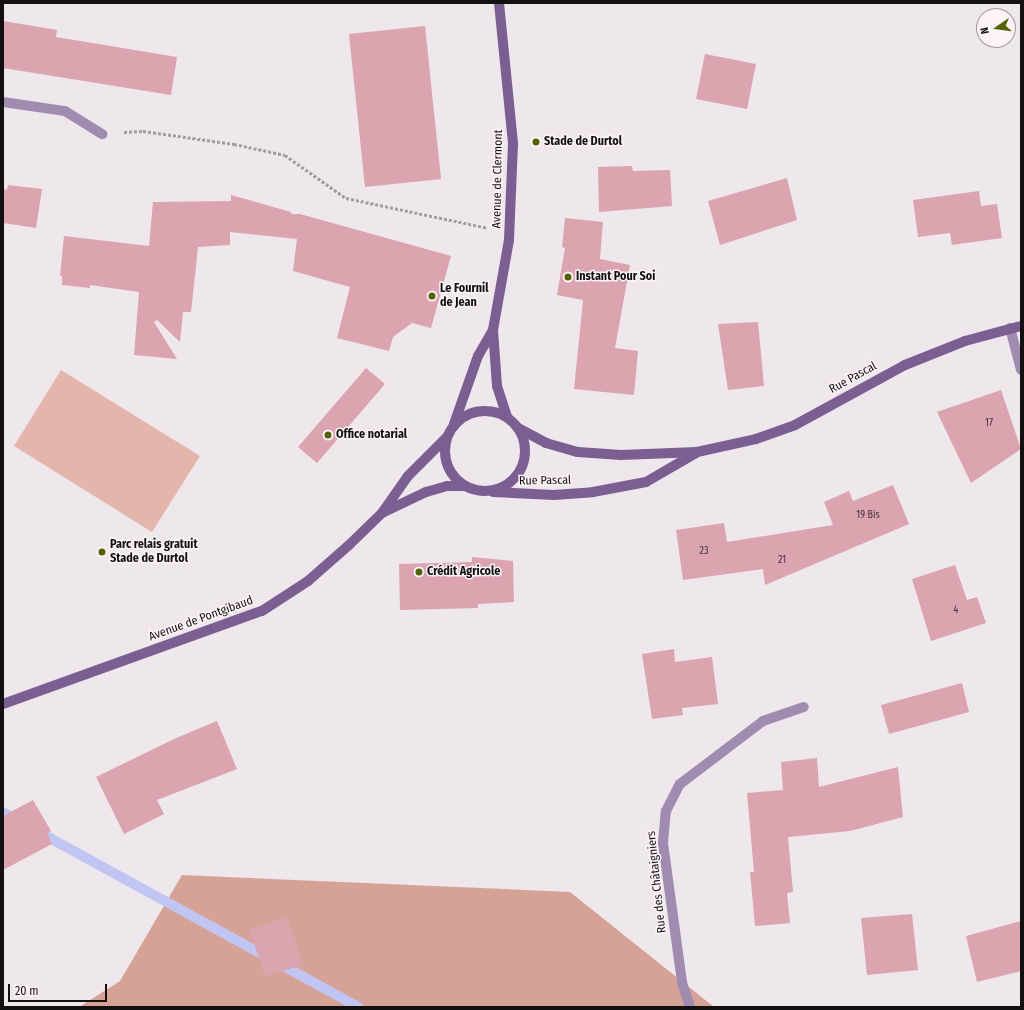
<!DOCTYPE html>
<meta charset="utf-8">
<style>
body{margin:0}
#map{position:relative;width:1024px;height:1010px;overflow:hidden;background:#eee7ec;font-family:"Fira Sans Condensed",sans-serif}
div>[style]{position:absolute}
.green>*{inset:0;background:#e4b5aa}
.forest>*{inset:0;background:#d7a296}
.stream>*{height:10px;margin:-5px;padding:0 5px;transform-origin:5px;border-radius:5px;background:#c0c5f4}
.building>*{inset:0;background:#dba4af}
.path>*{height:2.5px;margin-top:-1.25px;transform-origin:0;background:repeating-linear-gradient(90deg,#a29ca0 0 3px,transparent 0 5px)}
.street>*{height:10px;margin:-5px;padding:0 5px;transform-origin:5px;border-radius:5px;background:#9f8cb0}
.secondary>*{height:10px;margin:-5px;padding:0 5px;transform-origin:5px;border-radius:5px;background:#7b5f93}
.secondary>.ring{margin:-5px;padding:0;box-sizing:content-box;background:none;border:10px solid #7b5f93;border-radius:50%}
.dots>*{width:11px;height:11px;translate:-50% -50%;box-sizing:border-box;border:2px solid #fcf4f9;border-radius:50%}
span{translate:-50% -50%;white-space:nowrap;text-align:center;line-height:1.15;-webkit-text-stroke:3px #fcf4f9;paint-order:stroke}
.number-label{font-size:10px;color:#453539}
.number-label span{-webkit-text-stroke-width:0}
.poi-label{font-size:12px;color:#131012;font-weight:700}
.left{translate:0 -50%;text-align:left}
.street-label{font-size:12px;color:#131012}
.frame{position:absolute;inset:0;border:4px solid #131012;pointer-events:none}
.north{position:absolute;left:976px;top:8px;width:40px;height:40px;box-sizing:border-box;background:#fcf4f9;border:1px solid #9f999d;border-radius:50%;rotate:257deg;font-size:11px;font-weight:700;line-height:16px;text-align:center;color:#131012}
.north::after{content:'';display:block;margin:auto;width:14px;height:18px;background:#556202;clip-path:polygon(50% 0,100% 100%,50% 72%,0 100%)}
.scale{position:absolute;left:8px;top:984px;width:99px;height:18px;box-sizing:border-box;border:2px solid #131012;border-top:0;padding-left:5px;font-size:12px;line-height:14px;white-space:nowrap;color:#131012;-webkit-text-stroke:3px #fcf4f9;paint-order:stroke}
</style>
<div id="map">
<div class="green">
<i style="clip-path:polygon(61px 370px,200px 456px,152px 532px,14px 446px)"></i>
</div>
<div class="forest">
<i style="clip-path:polygon(182px 875px,570px 892px,714px 1007px,79px 1007px,120px 981px)"></i>
</div>
<div class="stream">
<i style="left:3px;top:812px;width:17px;rotate:31deg"></i>
<i style="left:37px;top:831px;width:366px;rotate:28.7deg"></i>
</div>
<div class="building">
<i style="clip-path:polygon(3px 21px,57px 30px,56px 37px,177px 57px,171px 95px,3px 68px)"></i>
<i style="clip-path:polygon(425px 26px,441px 179px,365px 187px,349px 34px)"></i>
<i style="clip-path:polygon(705px 54px,756px 64px,747px 109px,696px 99px)"></i>
<i style="clip-path:polygon(632px 166px,633px 171px,670px 170px,672px 206px,599px 212px,598px 167px)"></i>
<i style="clip-path:polygon(787px 178px,797px 220px,720px 245px,708px 201px)"></i>
<i style="clip-path:polygon(8px 185px,42px 189px,36px 228px,3px 223px,3px 189px,7px 190px)"></i>
<i style="clip-path:polygon(979px 191px,981px 206px,997px 204px,1002px 238px,952px 245px,950px 233px,918px 237px,913px 200px)"></i>
<i style="clip-path:polygon(231px 195px,291px 212px,291px 214px,300px 214px,451px 256px,431px 328px,412px 323px,393px 337px,389px 351px,337px 338px,350px 287px,293px 271px,297px 239px,230px 232px,230px 245px,198px 247px,191px 312px,183px 312px,180px 342px,157px 320px,154px 322px,177px 359px,134px 355px,139px 292px,90px 285px,90px 288px,62px 285px,62px 276px,60px 276px,64px 236px,149px 246px,153px 202px,231px 201px)"></i>
<i style="clip-path:polygon(565px 218px,603px 222px,600px 259px,630px 265px,615px 348px,638px 351px,634px 395px,574px 389px,583px 300px,557px 295px,565px 248px,562px 247px)"></i>
<i style="clip-path:polygon(758px 322px,764px 386px,728px 390px,718px 324px)"></i>
<i style="clip-path:polygon(366px 368px,385px 384px,317px 463px,298px 447px)"></i>
<i style="clip-path:polygon(1001px 390px,1021px 449px,971px 483px,937px 412px)"></i>
<i style="clip-path:polygon(893px 485px,909px 524px,765px 585px,763px 569px,683px 580px,676px 530px,724px 523px,727px 542px,833px 525px,824px 502px,849px 491px,853px 501px)"></i>
<i style="clip-path:polygon(472px 557px,513px 561px,514px 602px,478px 604px,478px 608px,400px 610px,399px 564px,472px 562px)"></i>
<i style="clip-path:polygon(955px 565px,967px 600px,977px 597px,986px 623px,931px 641px,912px 579px)"></i>
<i style="clip-path:polygon(674px 649px,675px 662px,712px 657px,718px 704px,682px 708px,683px 715px,652px 719px,642px 654px)"></i>
<i style="clip-path:polygon(962px 683px,969px 712px,889px 734px,881px 705px)"></i>
<i style="clip-path:polygon(217px 721px,237px 769px,157px 800px,164px 814px,124px 834px,96px 777px,174px 739px)"></i>
<i style="clip-path:polygon(817px 758px,819px 787px,898px 767px,903px 817px,850px 831px,788px 837px,793px 892px,787px 893px,790px 923px,755px 926px,750px 872px,754px 872px,747px 793px,783px 790px,781px 762px)"></i>
<i style="clip-path:polygon(33px 800px,51px 831px,47px 833px,52px 844px,3px 870px,3px 816px)"></i>
<i style="clip-path:polygon(912px 914px,918px 970px,867px 975px,861px 918px)"></i>
<i style="clip-path:polygon(288px 917px,303px 965px,265px 976px,249px 929px)"></i>
<i style="clip-path:polygon(1021px 921px,1021px 971px,977px 982px,966px 936px)"></i>
</div>
<div class="path">
<i style="left:124px;top:132px;width:19px;rotate:-3deg"></i>
<i style="left:143px;top:131px;width:92px;rotate:8.1deg"></i>
<i style="left:234px;top:144px;width:52px;rotate:12.2deg"></i>
<i style="left:285px;top:155px;width:75px;rotate:35.2deg"></i>
<i style="left:346px;top:198px;width:145px;rotate:11.9deg"></i>
</div>
<div class="street">
<i style="left:3px;top:102px;width:63px;rotate:8.3deg"></i>
<i style="left:65px;top:111px;width:44px;rotate:31.9deg"></i>
<i style="left:1010px;top:328px;width:43px;rotate:75.3deg"></i>
<i style="left:690px;top:1007px;width:26px;rotate:-108deg"></i>
<i style="left:682px;top:982px;width:140px;rotate:-97.8deg"></i>
<i style="left:663px;top:843px;width:32px;rotate:-85deg"></i>
<i style="left:666px;top:811px;width:30px;rotate:-63deg"></i>
<i style="left:680px;top:784px;width:104px;rotate:-37.2deg"></i>
<i style="left:763px;top:721px;width:43px;rotate:-18.9deg"></i>
</div>
<div class="secondary">
<i style="left:499px;top:3px;width:142px;rotate:84.3deg"></i>
<i style="left:513px;top:144px;width:96px;rotate:92.4deg"></i>
<i style="left:509px;top:240px;width:91px;rotate:100.1deg"></i>
<i style="left:493px;top:330px;width:56px;rotate:85.9deg"></i>
<i style="left:497px;top:386px;width:33px;rotate:72deg"></i>
<i class="ring" style="left:445px;top:411px;width:70px;height:70px"></i>
<i style="left:454px;top:424px;width:72px;rotate:-70.6deg"></i>
<i style="left:478px;top:356px;width:30px;rotate:-60deg"></i>
<i style="left:518px;top:428px;width:32px;rotate:28deg"></i>
<i style="left:546px;top:443px;width:33px;rotate:16deg"></i>
<i style="left:578px;top:452px;width:43px;rotate:4deg"></i>
<i style="left:621px;top:455px;width:76px;rotate:-2.3deg"></i>
<i style="left:697px;top:452px;width:60px;rotate:-12.4deg"></i>
<i style="left:756px;top:439px;width:41px;rotate:-19.7deg"></i>
<i style="left:795px;top:425px;width:125px;rotate:-28.6deg"></i>
<i style="left:905px;top:365px;width:65px;rotate:-21.8deg"></i>
<i style="left:965px;top:341px;width:58px;rotate:-15deg"></i>
<i style="left:493px;top:492px;width:61px;rotate:2.8deg"></i>
<i style="left:554px;top:495px;width:39px;rotate:-4deg"></i>
<i style="left:593px;top:492px;width:54px;rotate:-10.7deg"></i>
<i style="left:646px;top:482px;width:58px;rotate:-30.1deg"></i>
<i style="left:384px;top:512px;width:47px;rotate:-25.5deg"></i>
<i style="left:426px;top:492px;width:22px;rotate:-16deg"></i>
<i style="left:447px;top:486px;width:17px"></i>
<i style="left:3px;top:704px;width:275px;rotate:-19.8deg"></i>
<i style="left:262px;top:611px;width:55px;rotate:-33.1deg"></i>
<i style="left:308px;top:581px;width:55px;rotate:-41.3deg"></i>
<i style="left:349px;top:545px;width:46px;rotate:-44.1deg"></i>
<i style="left:382px;top:513px;width:45px;rotate:-54.9deg"></i>
<i style="left:408px;top:476px;width:55px;rotate:-45deg"></i>
</div>
<div class="dots">
<i style="left:536px;top:142px;background:#556202"></i>
<i style="left:568px;top:277px;background:#556202"></i>
<i style="left:432px;top:296px;background:#556202"></i>
<i style="left:328px;top:435px;background:#556202"></i>
<i style="left:102px;top:552px;background:#556202"></i>
<i style="left:419px;top:572px;background:#556202"></i>
</div>
<div class="number-label">
<span style="left:989px;top:424px">17</span>
<span style="left:868px;top:516px">19 Bis</span>
<span style="left:704px;top:552px">23</span>
<span style="left:782px;top:561px">21</span>
<span style="left:956px;top:611px">4</span>
</div>
<div class="poi-label">
<span class="left" style="left:544px;top:142px">Stade de Durtol</span>
<span class="left" style="left:576px;top:277px">Instant Pour Soi</span>
<span class="left" style="left:440px;top:296px">Le Fournil<br>de Jean</span>
<span class="left" style="left:336px;top:435px">Office notarial</span>
<span class="left" style="left:110px;top:552px">Parc relais gratuit<br>Stade de Durtol</span>
<span class="left" style="left:427px;top:572px">Crédit Agricole</span>
</div>
<div class="street-label">
<span style="left:498px;top:179px;rotate:-89deg">Avenue de Clermont</span>
<span style="left:853px;top:378px;rotate:-29deg">Rue Pascal</span>
<span style="left:545px;top:481px;rotate:-1deg">Rue Pascal</span>
<span style="left:201px;top:619px;rotate:-20deg">Avenue de Pontgibaud</span>
<span style="left:657px;top:882px;rotate:-96deg">Rue des Châtaigniers</span>
</div>
<div class="frame"></div>
<div class="north">N</div>
<div class="scale">20 m</div>
</div>
